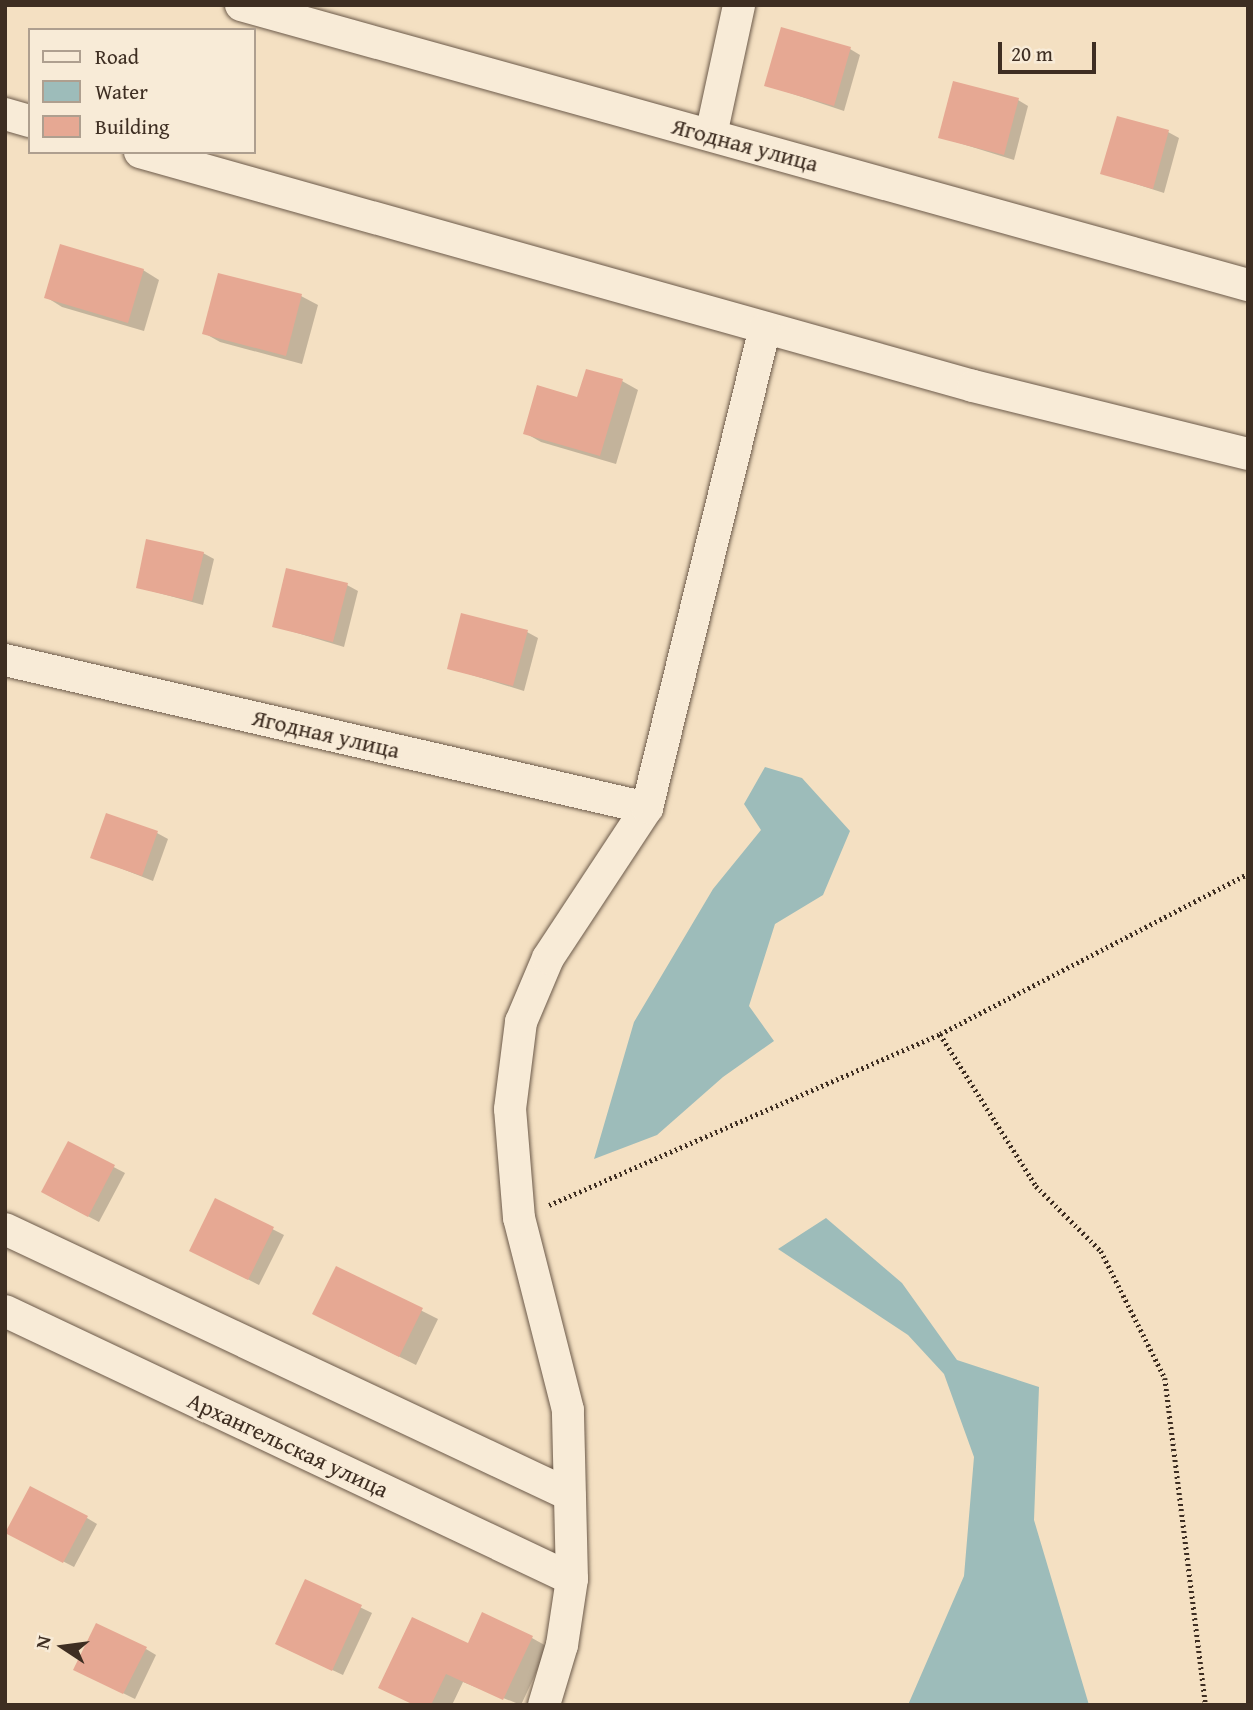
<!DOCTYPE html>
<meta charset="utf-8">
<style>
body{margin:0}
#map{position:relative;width:1253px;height:1710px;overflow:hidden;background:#f4e0c2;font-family:"Gentium Book Plus",serif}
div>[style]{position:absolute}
.water>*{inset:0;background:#9dbcba}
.shadow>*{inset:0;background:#0003}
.building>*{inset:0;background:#e6a893}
.path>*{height:4.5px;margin-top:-2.25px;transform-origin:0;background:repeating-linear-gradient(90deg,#3e2e22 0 2px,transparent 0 5.5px)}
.roads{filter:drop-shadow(0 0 2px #6c5a4a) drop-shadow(0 0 2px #6c5a4a)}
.street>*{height:32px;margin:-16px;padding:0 16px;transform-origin:16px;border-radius:16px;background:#f8ebd7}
span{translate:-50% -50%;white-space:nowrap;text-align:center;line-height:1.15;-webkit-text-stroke:5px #f8ebd7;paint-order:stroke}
.street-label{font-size:23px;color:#3e2e22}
.frame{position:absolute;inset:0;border:7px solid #3e2e22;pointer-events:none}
.legend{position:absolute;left:28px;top:28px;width:228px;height:126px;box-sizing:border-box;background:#f8ebd7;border:2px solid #ae9f8f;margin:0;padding:9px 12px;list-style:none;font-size:21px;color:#3e2e22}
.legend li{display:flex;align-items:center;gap:14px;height:35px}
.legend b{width:35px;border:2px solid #ae9f8f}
.north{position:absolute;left:28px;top:1612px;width:70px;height:70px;-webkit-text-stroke:5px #f8ebd7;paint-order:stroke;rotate:283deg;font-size:19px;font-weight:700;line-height:28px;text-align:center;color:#3e2e22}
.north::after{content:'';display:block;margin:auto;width:24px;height:32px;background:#3e2e22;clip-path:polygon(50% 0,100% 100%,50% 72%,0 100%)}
.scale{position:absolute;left:998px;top:42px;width:98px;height:32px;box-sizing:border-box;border:4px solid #3e2e22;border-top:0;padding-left:9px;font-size:21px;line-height:24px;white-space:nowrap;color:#3e2e22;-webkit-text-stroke:5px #f8ebd7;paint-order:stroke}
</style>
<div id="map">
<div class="water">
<i style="clip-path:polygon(765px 767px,802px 778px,850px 831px,823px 895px,775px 924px,749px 1006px,774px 1041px,723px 1077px,657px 1135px,594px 1159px,634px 1022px,713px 889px,761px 830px,744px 804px)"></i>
<i style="clip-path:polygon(826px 1218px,902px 1283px,957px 1360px,1039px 1387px,1034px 1520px,1089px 1705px,908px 1705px,964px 1576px,974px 1457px,944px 1374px,908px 1335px,778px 1249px)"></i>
</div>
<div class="shadow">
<i style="clip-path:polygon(850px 49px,860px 55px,844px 111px,766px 85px)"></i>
<i style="clip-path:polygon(1018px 100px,1028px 106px,1014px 160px,940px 137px)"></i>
<i style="clip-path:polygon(1168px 132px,1179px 138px,1164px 193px,1102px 173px)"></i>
<i style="clip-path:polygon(143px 270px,159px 280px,144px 331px,62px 307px,46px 297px)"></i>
<i style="clip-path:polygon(301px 296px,318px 305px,302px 364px,220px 342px,204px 333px)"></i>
<i style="clip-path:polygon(622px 381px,638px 390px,616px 464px,541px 442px,525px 433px,578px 399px)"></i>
<i style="clip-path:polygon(203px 553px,214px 559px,203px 605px,137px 587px)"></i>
<i style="clip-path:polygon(347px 585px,358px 591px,344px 647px,274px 626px)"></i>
<i style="clip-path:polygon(527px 632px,538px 638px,524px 691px,449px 668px)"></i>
<i style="clip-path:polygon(157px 833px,168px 839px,153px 881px,92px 857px)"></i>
<i style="clip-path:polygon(68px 1143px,125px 1173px,99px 1222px,53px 1198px)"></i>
<i style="clip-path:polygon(215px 1200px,284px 1235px,259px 1285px,202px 1256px)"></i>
<i style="clip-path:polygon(337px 1268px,438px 1319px,416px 1365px,314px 1314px)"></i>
<i style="clip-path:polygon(87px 1518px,97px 1524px,74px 1567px,18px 1538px)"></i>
<i style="clip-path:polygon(306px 1581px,372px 1613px,343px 1675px,287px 1649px)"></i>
<i style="clip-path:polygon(532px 1638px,548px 1647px,521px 1705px,463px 1682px,452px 1705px,414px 1705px,469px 1645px)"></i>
<i style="clip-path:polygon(146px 1649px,156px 1655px,135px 1699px,86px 1675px)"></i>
</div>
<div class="building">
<i style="clip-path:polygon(781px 27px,851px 47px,834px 106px,764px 86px)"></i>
<i style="clip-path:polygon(953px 81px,1019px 98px,1004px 155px,938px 138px)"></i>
<i style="clip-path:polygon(1117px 116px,1169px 130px,1153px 189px,1100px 174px)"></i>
<i style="clip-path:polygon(60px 244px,144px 269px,128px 323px,44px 298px)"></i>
<i style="clip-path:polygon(218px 273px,302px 294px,286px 356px,202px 334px)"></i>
<i style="clip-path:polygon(586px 369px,623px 379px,600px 456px,523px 434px,537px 385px,577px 397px)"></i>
<i style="clip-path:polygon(146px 539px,204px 552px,192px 601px,136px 588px)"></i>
<i style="clip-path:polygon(286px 568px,348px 583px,333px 642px,272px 627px)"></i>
<i style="clip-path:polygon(461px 613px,528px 630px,513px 686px,447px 669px)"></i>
<i style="clip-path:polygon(106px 813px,158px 831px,142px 876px,90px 858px)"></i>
<i style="clip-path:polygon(68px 1141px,115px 1165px,88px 1217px,41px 1192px)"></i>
<i style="clip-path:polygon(215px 1198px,274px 1227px,248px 1280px,189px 1251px)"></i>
<i style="clip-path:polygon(336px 1266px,423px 1308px,399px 1357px,312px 1314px)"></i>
<i style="clip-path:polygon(30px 1486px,88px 1516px,63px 1563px,5px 1533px)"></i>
<i style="clip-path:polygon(305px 1579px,362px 1605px,332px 1671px,275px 1644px)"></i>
<i style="clip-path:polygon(482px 1612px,533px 1636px,503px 1700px,446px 1674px,431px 1705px,414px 1705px,378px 1688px,412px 1617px,468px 1643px)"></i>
<i style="clip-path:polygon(96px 1623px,147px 1647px,123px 1694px,73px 1670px)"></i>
</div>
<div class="path">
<i style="left:940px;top:1034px;width:347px;rotate:-27.5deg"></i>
<i style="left:549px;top:1205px;width:427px;rotate:-23.6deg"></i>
<i style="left:940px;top:1034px;width:180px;rotate:57.7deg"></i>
<i style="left:1036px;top:1186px;width:92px;rotate:45deg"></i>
<i style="left:1101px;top:1251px;width:142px;rotate:63.3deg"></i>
<i style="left:1165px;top:1378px;width:330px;rotate:82.9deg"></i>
</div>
<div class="roads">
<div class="street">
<i style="left:241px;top:5px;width:1045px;rotate:15.54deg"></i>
<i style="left:5px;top:114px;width:26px;rotate:16deg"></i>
<i style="left:711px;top:135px;width:133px;rotate:-77.8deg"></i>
<i style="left:140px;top:152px;width:865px;rotate:15.69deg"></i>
<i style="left:973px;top:386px;width:283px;rotate:13.9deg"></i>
<i style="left:5px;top:660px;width:659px;rotate:12.98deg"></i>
<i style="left:5px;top:1229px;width:624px;rotate:25.21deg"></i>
<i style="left:5px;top:1311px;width:627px;rotate:25.3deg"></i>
<i style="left:544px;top:1705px;width:63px;rotate:-73.3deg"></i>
<i style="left:562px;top:1645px;width:67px;rotate:-81.4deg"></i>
<i style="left:572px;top:1579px;width:169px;rotate:-91.4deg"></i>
<i style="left:568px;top:1410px;width:198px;rotate:-104.3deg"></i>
<i style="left:519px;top:1218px;width:109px;rotate:-94.7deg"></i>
<i style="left:510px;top:1109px;width:88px;rotate:-82.8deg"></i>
<i style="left:521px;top:1022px;width:69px;rotate:-67.1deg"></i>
<i style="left:548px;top:958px;width:180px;rotate:-56.6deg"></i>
<i style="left:647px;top:808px;width:493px;rotate:-76.2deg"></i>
</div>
</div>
<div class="street-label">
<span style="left:745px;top:145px;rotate:15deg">Ягодная улица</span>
<span style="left:326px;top:734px;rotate:13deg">Ягодная улица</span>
<span style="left:288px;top:1445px;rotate:25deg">Архангельская улица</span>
</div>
<div class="frame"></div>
<ul class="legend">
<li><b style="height:9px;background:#f8ebd7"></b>Road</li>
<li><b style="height:19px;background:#9dbcba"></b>Water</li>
<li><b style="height:19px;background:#e6a893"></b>Building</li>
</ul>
<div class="north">N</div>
<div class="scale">20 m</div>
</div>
